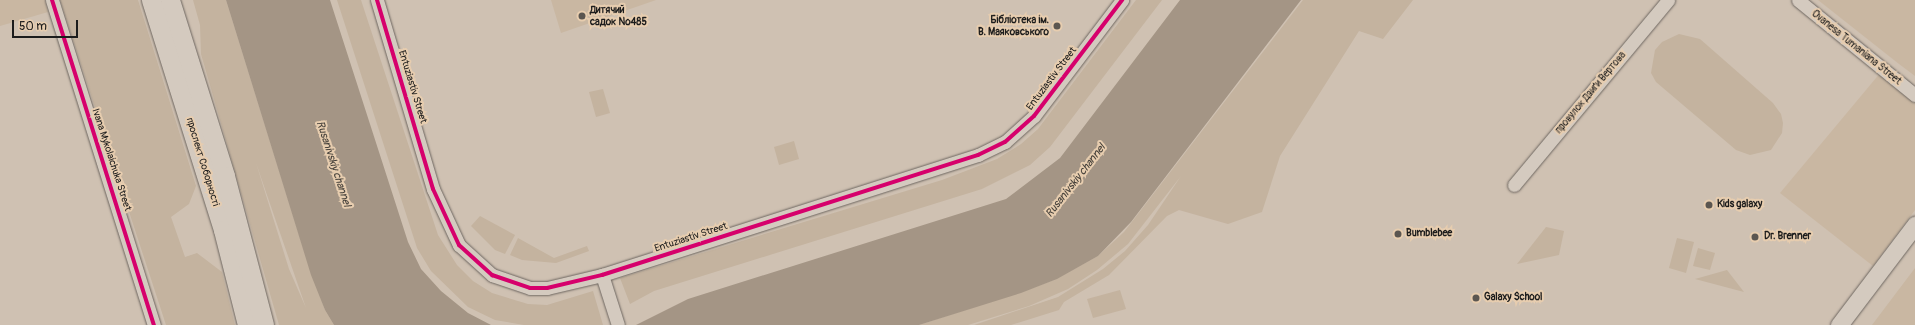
<!DOCTYPE html>
<meta charset="utf-8">
<style>
body{margin:0}
#map{position:relative;width:1915px;height:325px;overflow:hidden;background:#cfc1b2;font-family:Pangolin,sans-serif}
div>[style]{position:absolute}
.built>*{inset:0;background:#c9b7a2}
.green>*{inset:0;background:#c4b39f}
.water>*{inset:0;background:#a49585}
.roads{filter:drop-shadow(0 0 1px #6d6660) drop-shadow(0 0 1px #6d6660)}
.minor>*{height:13px;margin:-6.5px;padding:0 6.5px;transform-origin:6.5px;border-radius:6.5px;background:#d4cabf}
.major>*{height:17px;margin:-8.5px;padding:0 8.5px;transform-origin:8.5px;border-radius:8.5px;background:#d4cabf}
.highway>*{height:19px;margin:-9.5px;padding:0 9.5px;transform-origin:9.5px;border-radius:9.5px;background:#d4cabf}
.cycleway>*{height:4px;margin:-2px;padding:0 2px;transform-origin:2px;border-radius:2px;background:#d6006c}
.dots>*{width:11px;height:11px;translate:-50% -50%;box-sizing:border-box;border:2px solid #e7cdaf;border-radius:50%}
span{translate:-50% -50%;white-space:nowrap;text-align:center;line-height:1.15;-webkit-text-stroke:4px #e7cdaf;paint-order:stroke}
.poi-label{font-size:10px;color:#1c1c1c;font-weight:700}
.left{translate:0 -50%;text-align:left}
.right{translate:-100% -50%;text-align:right}
.street-label{font-size:10px;color:#1c1c1c}
.water-label{font-size:11px;color:#45403a;font-style:italic}
.scale{position:absolute;left:12px;top:20px;width:66px;height:18px;box-sizing:border-box;border:2px solid #1c1c1c;border-top:0;padding-left:5px;font-size:12px;line-height:14px;white-space:nowrap;color:#1c1c1c;-webkit-text-stroke:3px #e7cdaf;paint-order:stroke}
</style>
<div id="map">
<div class="built">
<i style="clip-path:polygon(0 0,45px 0,48px 12px,0 26px)"></i>
<i style="clip-path:polygon(551px 0,656px 0,561px 33px)"></i>
<i style="clip-path:polygon(1818px 0,1915px 0,1915px 76px,1899px 64px)"></i>
<i style="clip-path:polygon(1881px 72px,1915px 99px,1915px 210px,1873px 266px,1780px 193px)"></i>
<i style="clip-path:polygon(1915px 268px,1915px 325px,1872px 325px)"></i>
</div>
<div class="green">
<i style="clip-path:polygon(60px 0,138px 0,196px 186px,189px 204px,171px 217px,185px 257px,197px 253px,222px 272px,235px 325px,166px 325px)"></i>
<i style="clip-path:polygon(evenodd,193px 0,226px 0,304px 251px,325px 310px,334px 325px,279px 325px,201px 54px,200px 25px,193px 0,256px 163px,279px 230px,306px 308px,289px 269px,256px 163px)"></i>
<i style="clip-path:polygon(337px 0,361px 0,438px 235px,457px 265px,473px 281px,492px 293px,528px 304px,547px 305px,593px 291px,603px 325px,524px 325px,495px 320px,468px 307px,431px 271px,417px 248px)"></i>
<i style="clip-path:polygon(1136px 0,1162px 0,1050px 147px,1030px 165px,982px 189px,654px 291px,630px 304px,620px 278px,942px 180px,997px 159px,1021px 144px,1038px 129px)"></i>
<i style="clip-path:polygon(1303px 0,1413px 0,1383px 39px,1359px 31px,1280px 156px,1262px 212px,1228px 224px,1179px 210px,1167px 216px,1109px 275px,1064px 302px,1059px 310px,1011px 325px,974px 325px,1058px 297px,1103px 269px,1125px 251px,1148px 225px,1181px 176px,1128px 244px,1097px 270px,1068px 289px,1029px 306px,968px 325px,919px 325px,1033px 288px,1054px 280px,1098px 256px,1124px 232px)"></i>
<i style="clip-path:polygon(1679px 34px,1700px 39px,1773px 103px,1781px 114px,1783px 123px,1782px 133px,1771px 150px,1750px 155px,1736px 150px,1656px 82px,1651px 73px,1655px 50px,1662px 42px)"></i>
<i style="clip-path:polygon(603px 89px,610px 113px,596px 117px,589px 92px)"></i>
<i style="clip-path:polygon(794px 141px,799px 159px,779px 165px,774px 147px)"></i>
<i style="clip-path:polygon(480px 216px,515px 235px,505px 254px,495px 250px,471px 226px)"></i>
<i style="clip-path:polygon(1546px 227px,1564px 231px,1559px 255px,1517px 264px)"></i>
<i style="clip-path:polygon(518px 238px,554px 258px,587px 246px,589px 251px,556px 263px,522px 260px,510px 255px)"></i>
<i style="clip-path:polygon(1677px 238px,1694px 242px,1686px 273px,1669px 268px)"></i>
<i style="clip-path:polygon(1698px 248px,1715px 253px,1710px 270px,1693px 266px)"></i>
<i style="clip-path:polygon(1727px 270px,1744px 292px,1695px 279px)"></i>
<i style="clip-path:polygon(1120px 290px,1126px 309px,1093px 318px,1087px 299px)"></i>
</div>
<div class="water">
<i style="clip-path:polygon(226px 0,330px 0,408px 242px,421px 269px,441px 291px,468px 313px,491px 325px,334px 325px,325px 310px,311px 275px)"></i>
<i style="clip-path:polygon(1180px 0,1301px 0,1131px 222px,1098px 256px,1057px 279px,1021px 293px,919px 325px,636px 325px,688px 299px,1006px 199px,1060px 158px)"></i>
</div>
<div class="roads">
<div class="minor">
<i style="left:52px;top:0;width:341px;rotate:72.6deg"></i>
<i style="left:377px;top:0;width:197px;rotate:73.5deg"></i>
<i style="left:433px;top:189px;width:62px;rotate:65.1deg"></i>
<i style="left:459px;top:245px;width:45px;rotate:42.3deg"></i>
<i style="left:492px;top:275px;width:40px;rotate:18.9deg"></i>
<i style="left:530px;top:288px;width:17px"></i>
<i style="left:547px;top:288px;width:57px;rotate:-13.3deg"></i>
<i style="left:602px;top:275px;width:395px;rotate:-17.7deg"></i>
<i style="left:978px;top:155px;width:30px;rotate:-26deg"></i>
<i style="left:1005px;top:142px;width:39px;rotate:-42deg"></i>
<i style="left:1034px;top:116px;width:146px;rotate:-52.8deg"></i>
<i style="left:1798px;top:0;width:151px;rotate:39.1deg"></i>
<i style="left:1514px;top:185px;width:241px;rotate:-50.2deg"></i>
<i style="left:602px;top:275px;width:52px;rotate:72.3deg"></i>
</div>
<div class="major">
<i style="left:1839px;top:325px;width:126px;rotate:-52.8deg"></i>
</div>
<div class="highway">
<i style="left:151px;top:0;width:241px;rotate:72.6deg"></i>
<i style="left:223px;top:230px;width:98px;rotate:75.8deg"></i>
<i style="left:170px;top:0;width:184px;rotate:72.6deg"></i>
<i style="left:225px;top:176px;width:154px;rotate:75.3deg"></i>
</div>
</div>
<div class="cycleway">
<i style="left:52px;top:0;width:341px;rotate:72.6deg"></i>
<i style="left:377px;top:0;width:197px;rotate:73.5deg"></i>
<i style="left:433px;top:189px;width:62px;rotate:65.1deg"></i>
<i style="left:459px;top:245px;width:45px;rotate:42.3deg"></i>
<i style="left:492px;top:275px;width:40px;rotate:18.9deg"></i>
<i style="left:530px;top:288px;width:17px"></i>
<i style="left:547px;top:288px;width:57px;rotate:-13.3deg"></i>
<i style="left:602px;top:275px;width:395px;rotate:-17.7deg"></i>
<i style="left:978px;top:155px;width:30px;rotate:-26deg"></i>
<i style="left:1005px;top:142px;width:39px;rotate:-42deg"></i>
<i style="left:1034px;top:116px;width:146px;rotate:-52.8deg"></i>
</div>
<div class="dots">
<i style="left:582px;top:16px;background:#5b5650"></i>
<i style="left:1057px;top:26px;background:#5b5650"></i>
<i style="left:1709px;top:205px;background:#5b5650"></i>
<i style="left:1398px;top:234px;background:#5b5650"></i>
<i style="left:1755px;top:237px;background:#5b5650"></i>
<i style="left:1476px;top:298px;background:#5b5650"></i>
</div>
<div class="poi-label">
<span class="left" style="left:590px;top:16px">Дитячий<br>садок №485</span>
<span class="right" style="left:1049px;top:26px">Бібліотека ім.<br>В. Маяковського</span>
<span class="left" style="left:1717px;top:205px">Kids galaxy</span>
<span class="left" style="left:1406px;top:234px">Bumblebee</span>
<span class="left" style="left:1764px;top:237px">Dr. Brenner</span>
<span class="left" style="left:1484px;top:298px">Galaxy School</span>
</div>
<div class="street-label">
<span style="left:1856px;top:48px;rotate:39deg">Ovanesa Tumaniana Street</span>
<span style="left:1052px;top:79px;rotate:-53deg">Entuziastiv Street</span>
<span style="left:412px;top:87px;rotate:73deg">Entuziastiv Street</span>
<span style="left:1591px;top:93px;rotate:-50deg">провулок Дзиґи Вертова</span>
<span style="left:111px;top:160px;rotate:72deg">Ivana Mykolaichuka Street</span>
<span style="left:202px;top:162px;rotate:73deg">проспект Соборності</span>
<span style="left:691px;top:238px;rotate:-18deg">Entuziastiv Street</span>
</div>
<div class="water-label">
<span style="left:333px;top:164px;rotate:72deg">Rusanivskiy channel</span>
<span style="left:1076px;top:181px;rotate:-52deg">Rusanivskiy channel</span>
</div>
<div class="scale">50 m</div>
</div>
